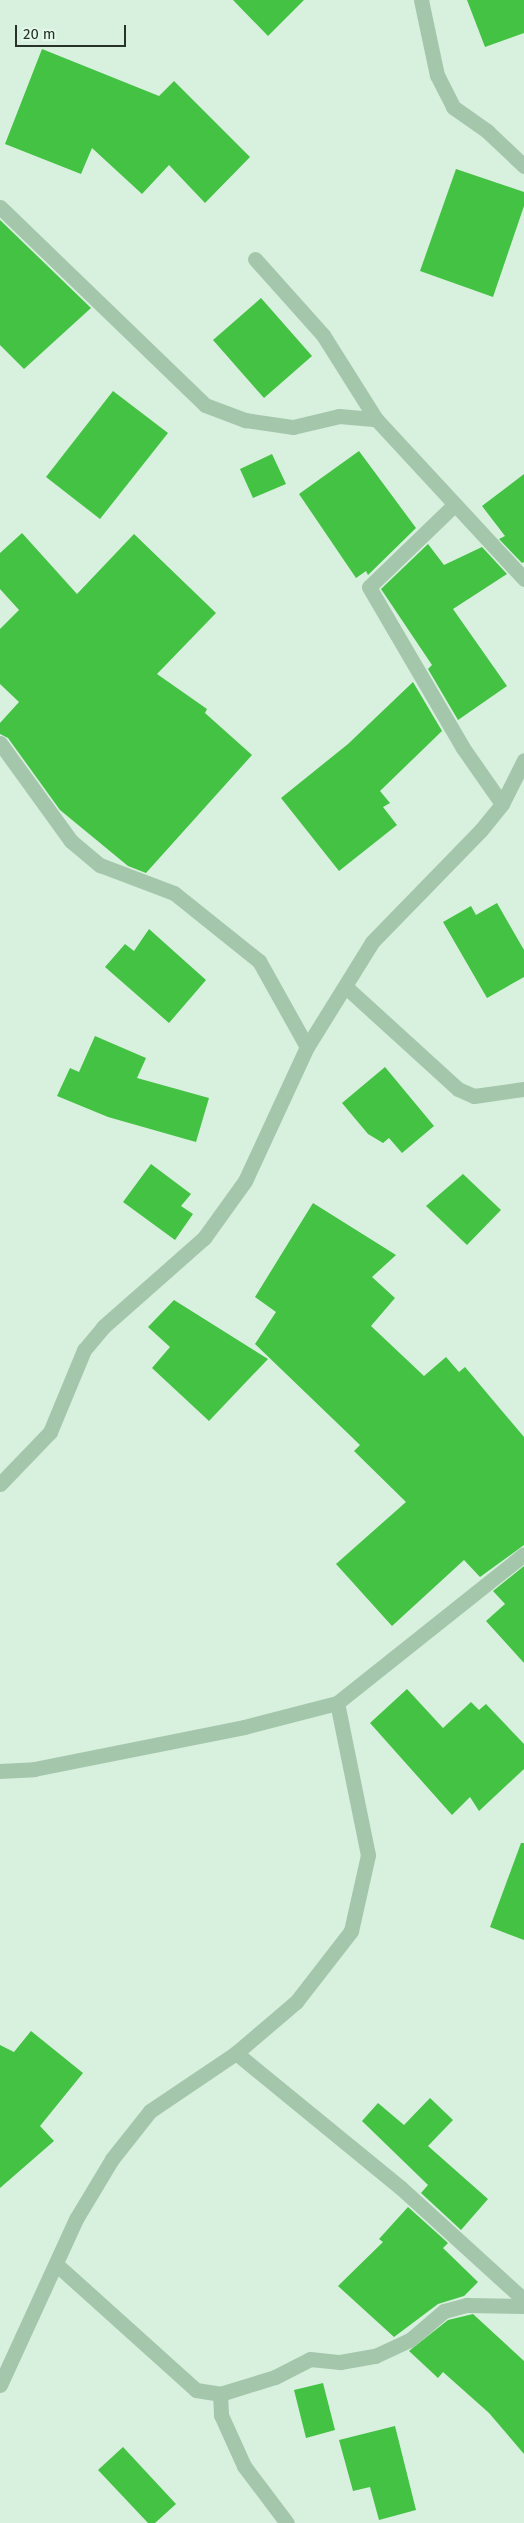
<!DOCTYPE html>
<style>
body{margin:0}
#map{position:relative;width:524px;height:2523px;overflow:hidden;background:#d8f0de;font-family:"Fira Sans",sans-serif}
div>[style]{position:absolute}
.building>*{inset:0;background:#44c243}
.street>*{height:15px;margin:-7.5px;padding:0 7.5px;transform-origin:7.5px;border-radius:7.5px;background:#a4c7ac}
span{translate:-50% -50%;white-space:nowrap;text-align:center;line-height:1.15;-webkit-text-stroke:4px #e3f8e9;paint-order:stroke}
.scale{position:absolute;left:15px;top:25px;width:111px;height:22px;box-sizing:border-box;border:2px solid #263326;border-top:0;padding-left:6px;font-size:15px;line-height:18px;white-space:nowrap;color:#263326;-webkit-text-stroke:4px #e3f8e9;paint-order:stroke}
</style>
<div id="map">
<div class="building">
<i style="clip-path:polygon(233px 0,304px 0,268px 36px)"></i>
<i style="clip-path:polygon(467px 0,524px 0,524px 33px,485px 47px)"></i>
<i style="clip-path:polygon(42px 49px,159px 96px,174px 81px,250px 157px,205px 203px,169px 165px,142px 194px,92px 148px,81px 174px,5px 144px)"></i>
<i style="clip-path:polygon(456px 169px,524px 192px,524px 206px,493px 297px,420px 271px)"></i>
<i style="clip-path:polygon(0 220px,91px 308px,24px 369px,0 345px)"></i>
<i style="clip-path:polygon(261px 298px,312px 356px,264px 398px,213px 340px)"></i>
<i style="clip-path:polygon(113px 391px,168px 433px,100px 519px,46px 477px)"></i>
<i style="clip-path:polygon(359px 451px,416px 528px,368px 575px,366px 571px,356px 578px,299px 494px)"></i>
<i style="clip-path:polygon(272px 454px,286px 484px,253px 498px,240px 469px)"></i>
<i style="clip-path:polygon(524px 474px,524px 562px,522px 563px,499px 539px,505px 536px,482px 506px)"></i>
<i style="clip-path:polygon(22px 533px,77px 594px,134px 534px,216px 613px,157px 674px,207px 709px,205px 713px,252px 755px,146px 873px,128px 866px,60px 810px,8px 738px,0 734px,0 723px,19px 702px,0 684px,0 629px,19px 610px,0 589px,0 553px)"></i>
<i style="clip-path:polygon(428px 544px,444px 565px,482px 547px,507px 574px,453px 609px,507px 686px,458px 720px,428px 669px,432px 665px,381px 589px)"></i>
<i style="clip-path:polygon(413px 682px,442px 731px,380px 791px,390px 803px,383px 807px,397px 825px,339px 871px,281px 798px,348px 744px)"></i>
<i style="clip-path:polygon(497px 903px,524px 950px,524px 977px,487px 998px,443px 922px,471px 906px,476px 915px)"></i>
<i style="clip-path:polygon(149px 929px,206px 980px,169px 1023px,105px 967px,125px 944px,134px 951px)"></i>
<i style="clip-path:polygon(95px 1036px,146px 1058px,137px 1078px,209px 1098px,196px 1142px,108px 1117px,57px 1096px,70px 1068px,79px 1072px)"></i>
<i style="clip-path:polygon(385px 1067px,434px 1126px,402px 1153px,389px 1138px,383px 1143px,368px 1134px,342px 1103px)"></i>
<i style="clip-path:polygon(151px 1164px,191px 1194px,181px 1206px,193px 1214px,175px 1240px,123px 1202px)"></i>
<i style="clip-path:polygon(463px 1174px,501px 1210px,467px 1245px,426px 1206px)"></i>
<i style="clip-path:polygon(313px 1203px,396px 1255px,372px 1277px,395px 1298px,371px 1326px,424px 1376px,446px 1357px,459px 1372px,465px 1367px,524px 1437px,524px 1545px,480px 1577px,464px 1560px,392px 1626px,336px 1564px,406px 1502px,354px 1451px,360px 1445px,255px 1344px,276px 1312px,255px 1297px)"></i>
<i style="clip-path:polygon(174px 1300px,268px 1359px,209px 1421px,152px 1368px,170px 1347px,148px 1327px)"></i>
<i style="clip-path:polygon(524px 1566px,524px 1663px,486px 1621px,505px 1604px,493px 1591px)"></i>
<i style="clip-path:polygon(407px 1689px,443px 1728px,471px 1702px,479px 1710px,486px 1704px,524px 1744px,524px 1769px,479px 1811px,470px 1797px,452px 1815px,370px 1723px)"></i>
<i style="clip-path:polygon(521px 1843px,524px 1843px,524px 1940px,490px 1927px)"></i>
<i style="clip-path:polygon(31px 2031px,83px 2073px,40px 2126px,54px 2141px,0 2188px,0 2045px,14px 2052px)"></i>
<i style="clip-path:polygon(430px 2098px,453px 2120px,428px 2146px,488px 2199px,461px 2230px,421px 2193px,428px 2185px,362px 2121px,378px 2103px,404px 2125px)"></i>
<i style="clip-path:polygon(408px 2207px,448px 2243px,443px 2248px,478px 2282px,464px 2296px,438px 2304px,394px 2337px,338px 2286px,383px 2242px,379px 2239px)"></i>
<i style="clip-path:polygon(473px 2314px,524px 2361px,524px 2454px,489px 2413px,443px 2372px,438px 2378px,409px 2351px,448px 2320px)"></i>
<i style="clip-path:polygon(323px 2383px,335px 2430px,306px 2438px,294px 2390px)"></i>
<i style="clip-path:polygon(395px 2426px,416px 2510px,379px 2520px,370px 2487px,353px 2491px,339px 2440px)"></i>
<i style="clip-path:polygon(123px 2447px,176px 2504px,155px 2523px,148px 2523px,98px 2470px)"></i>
</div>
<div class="street">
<i style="left:421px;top:0;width:77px;rotate:78deg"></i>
<i style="left:437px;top:75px;width:36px;rotate:63deg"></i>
<i style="left:453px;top:107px;width:42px;rotate:35.2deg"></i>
<i style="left:487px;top:131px;width:51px;rotate:43.4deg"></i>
<i style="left:0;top:207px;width:285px;rotate:44deg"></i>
<i style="left:205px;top:405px;width:43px;rotate:20.6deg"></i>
<i style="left:245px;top:420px;width:49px;rotate:8.3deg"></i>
<i style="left:293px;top:427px;width:47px;rotate:-13.4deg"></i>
<i style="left:339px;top:416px;width:37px;rotate:5deg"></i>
<i style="left:376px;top:419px;width:218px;rotate:47.2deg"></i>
<i style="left:255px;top:259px;width:102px;rotate:48.2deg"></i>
<i style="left:323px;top:335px;width:99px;rotate:57.8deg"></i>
<i style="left:454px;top:505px;width:118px;rotate:136deg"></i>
<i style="left:369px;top:587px;width:186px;rotate:59.7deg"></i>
<i style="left:463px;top:748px;width:68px;rotate:55.1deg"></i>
<i style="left:0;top:743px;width:121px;rotate:54.1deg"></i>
<i style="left:71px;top:841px;width:38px;rotate:40deg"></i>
<i style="left:100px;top:865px;width:79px;rotate:20.7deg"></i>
<i style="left:174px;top:893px;width:109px;rotate:38.7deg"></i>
<i style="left:259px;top:961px;width:98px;rotate:60.8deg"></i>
<i style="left:347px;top:988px;width:150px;rotate:42.3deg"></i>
<i style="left:458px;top:1089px;width:17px;rotate:24deg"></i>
<i style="left:474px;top:1096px;width:50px;rotate:-8deg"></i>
<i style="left:0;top:1484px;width:72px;rotate:-46.1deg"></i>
<i style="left:50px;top:1432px;width:89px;rotate:-67.5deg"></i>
<i style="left:84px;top:1350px;width:30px;rotate:-50deg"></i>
<i style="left:103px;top:1327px;width:135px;rotate:-41.4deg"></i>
<i style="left:204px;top:1238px;width:70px;rotate:-54.3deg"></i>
<i style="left:245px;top:1181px;width:148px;rotate:-65.2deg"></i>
<i style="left:307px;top:1047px;width:123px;rotate:-58.2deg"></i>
<i style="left:372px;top:942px;width:156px;rotate:-45.8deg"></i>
<i style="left:481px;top:830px;width:33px;rotate:-51deg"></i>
<i style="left:502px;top:804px;width:49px;rotate:-63.4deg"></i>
<i style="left:0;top:1771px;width:34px;rotate:-3deg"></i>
<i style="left:34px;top:1769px;width:214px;rotate:-11.3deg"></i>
<i style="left:244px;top:1727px;width:96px;rotate:-14.5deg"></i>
<i style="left:337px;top:1703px;width:239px;rotate:-38.5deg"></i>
<i style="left:236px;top:2053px;width:213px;rotate:39.3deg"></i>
<i style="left:401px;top:2188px;width:166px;rotate:42.3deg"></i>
<i style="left:56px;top:2264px;width:188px;rotate:42deg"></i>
<i style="left:196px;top:2390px;width:24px;rotate:9deg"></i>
<i style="left:220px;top:2394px;width:58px;rotate:-17.2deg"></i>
<i style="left:275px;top:2377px;width:39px;rotate:-27deg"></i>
<i style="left:310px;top:2359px;width:30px;rotate:6deg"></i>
<i style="left:340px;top:2362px;width:36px;rotate:-10deg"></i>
<i style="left:375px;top:2356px;width:38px;rotate:-25deg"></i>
<i style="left:410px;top:2340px;width:45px;rotate:-40.5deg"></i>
<i style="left:444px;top:2311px;width:24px;rotate:-15deg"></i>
<i style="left:467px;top:2305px;width:57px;rotate:1deg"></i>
<i style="left:0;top:2385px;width:183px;rotate:-65.4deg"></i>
<i style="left:76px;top:2219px;width:70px;rotate:-59deg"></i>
<i style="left:112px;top:2159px;width:61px;rotate:-51.6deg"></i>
<i style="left:150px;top:2111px;width:104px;rotate:-34deg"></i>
<i style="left:236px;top:2053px;width:79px;rotate:-40.4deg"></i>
<i style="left:296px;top:2002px;width:90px;rotate:-52.2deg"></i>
<i style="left:351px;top:1931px;width:78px;rotate:-77.4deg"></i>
<i style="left:368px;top:1855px;width:155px;rotate:-101.5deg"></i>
<i style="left:220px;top:2394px;width:21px;rotate:87deg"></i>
<i style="left:221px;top:2415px;width:56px;rotate:65.7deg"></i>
<i style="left:244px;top:2466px;width:71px;rotate:53deg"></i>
</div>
<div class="scale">20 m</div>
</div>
